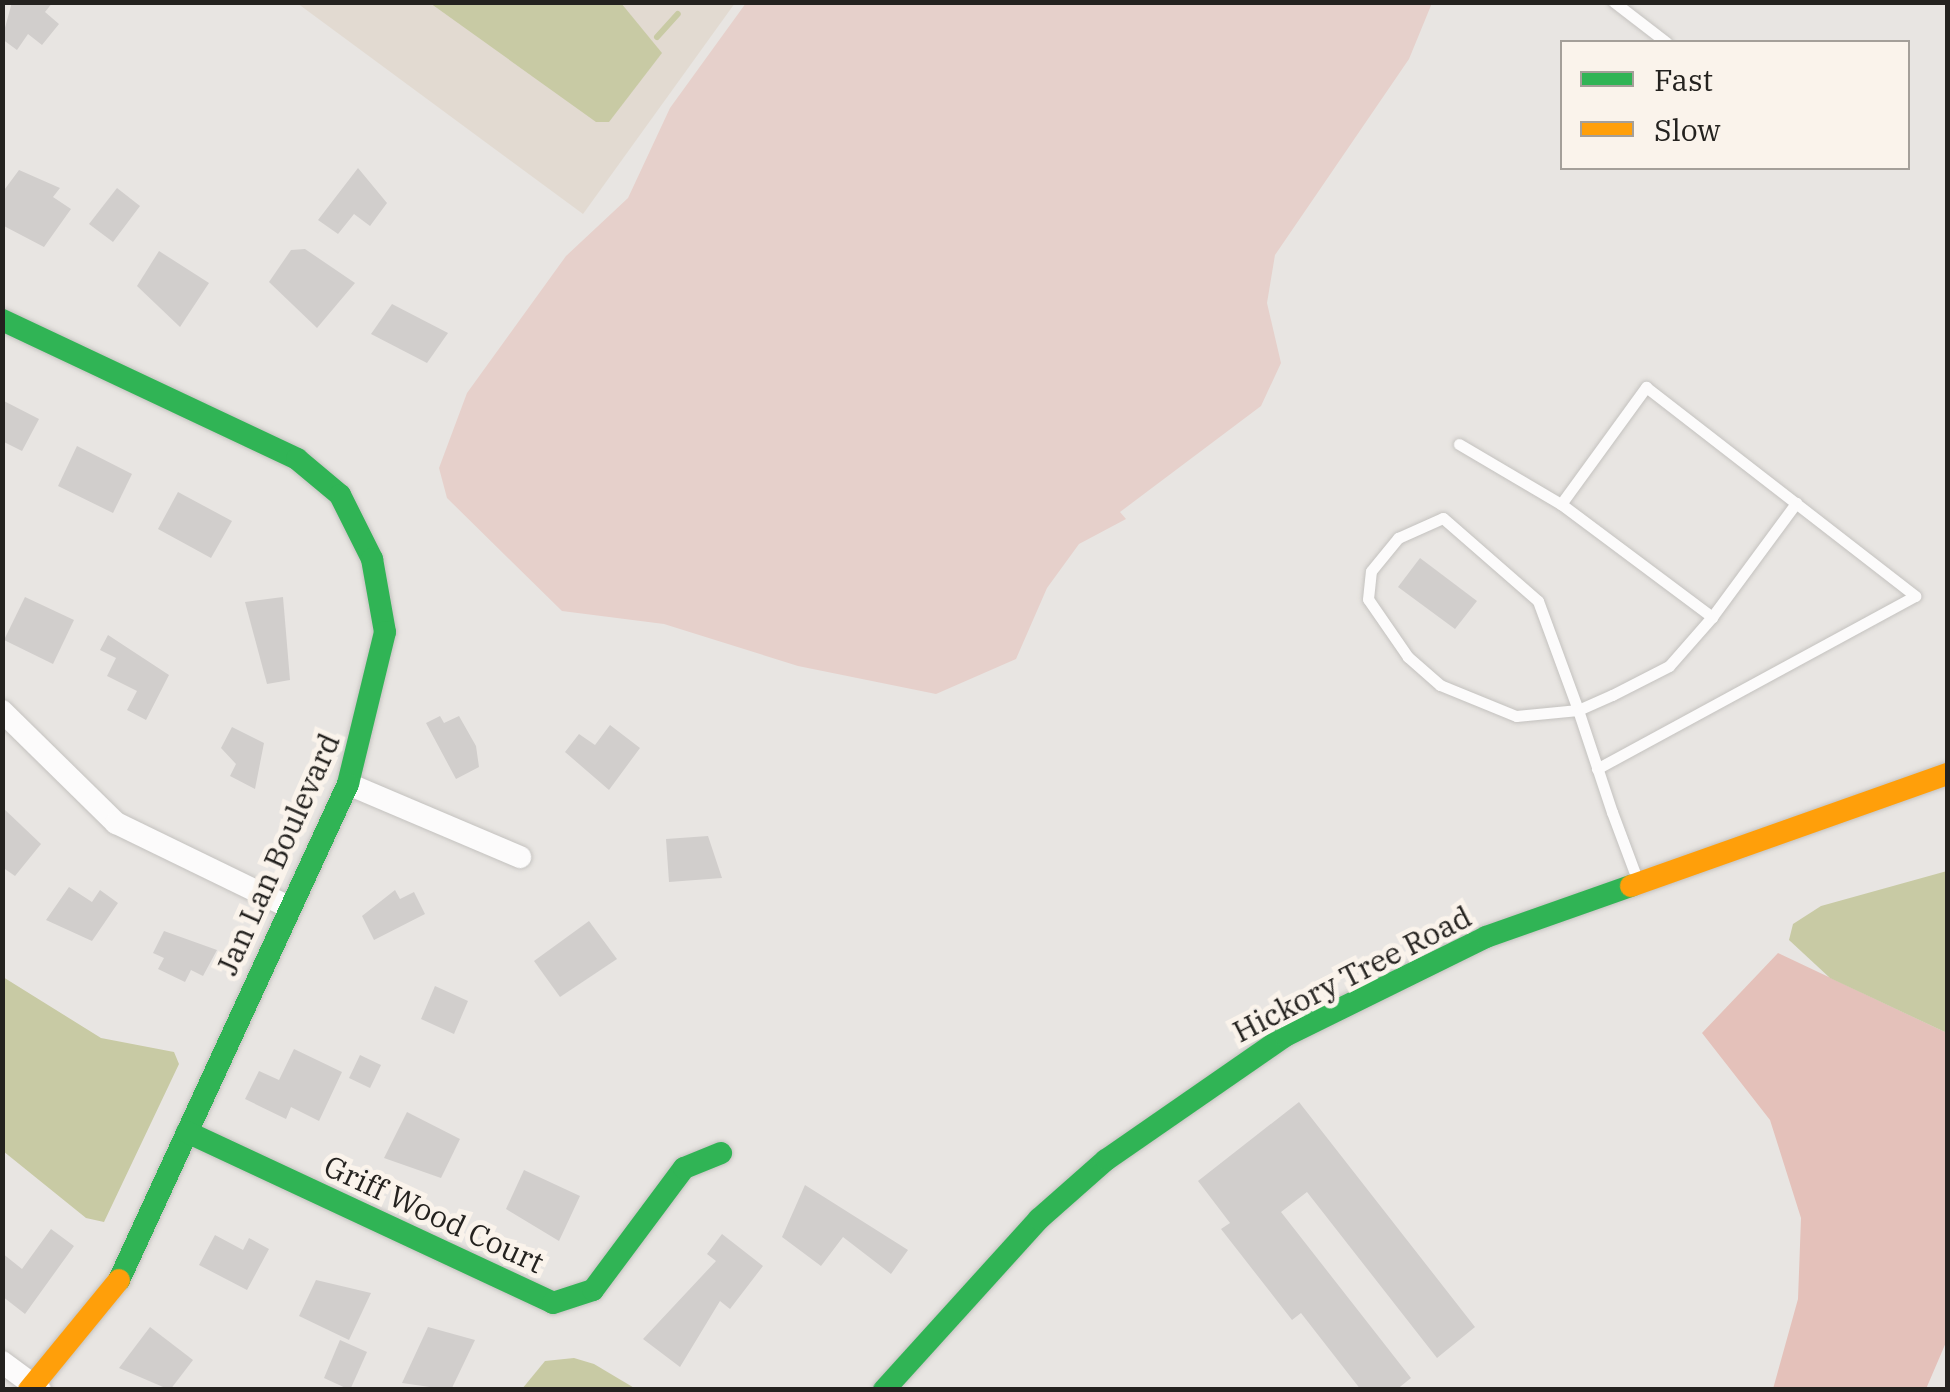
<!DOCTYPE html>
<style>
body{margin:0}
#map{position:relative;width:1950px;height:1392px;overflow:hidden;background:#e8e5e2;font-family:"IBM Plex Serif",serif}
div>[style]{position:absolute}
.built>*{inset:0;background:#e2dad1}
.green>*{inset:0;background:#e6d0cb}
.forest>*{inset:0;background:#e4c1ba}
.water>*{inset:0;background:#c8caa4}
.stream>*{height:6px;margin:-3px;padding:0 3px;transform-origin:3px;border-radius:3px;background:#c8caa4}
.building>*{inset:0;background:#d1cecc}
.roads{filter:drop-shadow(0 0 2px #c4c2bf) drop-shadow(0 0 2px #c4c2bf)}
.lane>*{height:11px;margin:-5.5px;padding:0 5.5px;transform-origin:5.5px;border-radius:5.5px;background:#fcfbfb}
.street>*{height:22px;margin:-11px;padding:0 11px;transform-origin:11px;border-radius:11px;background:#fcfbfb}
.fast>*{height:22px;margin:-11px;padding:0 11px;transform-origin:11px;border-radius:11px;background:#30b455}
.slow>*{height:22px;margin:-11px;padding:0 11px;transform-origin:11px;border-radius:11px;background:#ff9f0a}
span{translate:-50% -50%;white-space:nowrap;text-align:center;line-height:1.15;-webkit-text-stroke:10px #faf3eb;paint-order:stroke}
.street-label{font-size:30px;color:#24221f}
.frame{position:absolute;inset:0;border:5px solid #24221f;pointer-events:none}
.legend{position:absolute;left:1560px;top:40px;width:350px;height:130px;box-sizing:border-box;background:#faf3eb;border:2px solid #a49f99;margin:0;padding:12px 18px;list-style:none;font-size:30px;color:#24221f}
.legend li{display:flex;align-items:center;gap:20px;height:50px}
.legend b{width:50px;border:2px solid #a49f99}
</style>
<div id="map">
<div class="built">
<i style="clip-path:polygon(297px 3px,735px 3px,583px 214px)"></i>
</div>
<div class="green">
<i style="clip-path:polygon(746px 3px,1432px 3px,1409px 59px,1275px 255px,1267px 303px,1281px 363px,1261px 406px,1120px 512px,1126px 519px,1079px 544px,1047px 588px,1016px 659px,936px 694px,798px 666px,664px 624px,562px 611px,447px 498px,439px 468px,467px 393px,566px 256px,628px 198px,670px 108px)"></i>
</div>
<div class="forest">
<i style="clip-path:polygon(1778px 953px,1947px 1033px,1947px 1340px,1926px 1389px,1773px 1389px,1798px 1299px,1801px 1218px,1770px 1120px,1702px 1033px)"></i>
</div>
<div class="water">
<i style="clip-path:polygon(430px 3px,621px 3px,662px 53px,609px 122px,596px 122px)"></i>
<i style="clip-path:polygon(1947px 871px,1947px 1033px,1830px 978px,1789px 940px,1793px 924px,1821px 906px)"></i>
<i style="clip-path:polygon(3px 977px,101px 1038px,174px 1052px,179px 1064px,104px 1222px,86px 1218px,3px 1151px)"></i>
<i style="clip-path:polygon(574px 1358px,594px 1364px,636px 1389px,522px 1389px,545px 1361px)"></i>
</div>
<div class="stream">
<i style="left:657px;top:37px;width:31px;rotate:-48deg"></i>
</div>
<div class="building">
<i style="clip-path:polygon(12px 2px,53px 2px,45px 12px,59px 24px,42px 45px,28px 34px,17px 50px,2px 39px)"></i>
<i style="clip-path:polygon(358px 168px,387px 203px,370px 226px,354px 214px,338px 234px,318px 220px)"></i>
<i style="clip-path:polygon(19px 170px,60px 188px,53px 197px,71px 209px,44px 247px,2px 225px,2px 193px)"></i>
<i style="clip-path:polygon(117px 188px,140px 206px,113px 242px,89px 224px)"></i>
<i style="clip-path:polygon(305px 249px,355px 283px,317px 328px,269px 282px,291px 250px)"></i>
<i style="clip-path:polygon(159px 251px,209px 283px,180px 327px,137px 286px)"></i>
<i style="clip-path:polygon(392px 304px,448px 333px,427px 363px,371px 334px)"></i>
<i style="clip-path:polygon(2px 400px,39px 419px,22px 451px,2px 441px)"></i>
<i style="clip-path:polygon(77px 446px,132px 474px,113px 513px,58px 486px)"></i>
<i style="clip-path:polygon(178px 492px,232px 521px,211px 558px,158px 529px)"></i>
<i style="clip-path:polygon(1420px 558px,1477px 601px,1455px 629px,1398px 587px)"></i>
<i style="clip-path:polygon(25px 597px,74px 620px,53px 664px,4px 640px)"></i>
<i style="clip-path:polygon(283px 597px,290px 680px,267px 684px,245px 602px)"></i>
<i style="clip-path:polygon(108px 635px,169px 675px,146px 720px,127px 710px,137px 691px,107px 676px,116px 658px,100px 650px)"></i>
<i style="clip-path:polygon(440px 716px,444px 723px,459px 716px,476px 746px,479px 767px,456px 779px,426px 723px)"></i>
<i style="clip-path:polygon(610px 725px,640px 748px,609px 790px,565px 752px,579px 734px,595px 745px)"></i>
<i style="clip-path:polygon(232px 727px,264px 743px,255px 789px,230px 776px,236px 764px,221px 748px)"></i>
<i style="clip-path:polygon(2px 807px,41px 844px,15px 876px,2px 867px)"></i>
<i style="clip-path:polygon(708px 836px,722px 878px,669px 882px,666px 839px)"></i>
<i style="clip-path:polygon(69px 887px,92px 902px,100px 890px,118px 903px,92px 941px,46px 920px)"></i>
<i style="clip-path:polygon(395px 890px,400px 899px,414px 892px,425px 914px,374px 940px,362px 916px)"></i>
<i style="clip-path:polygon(589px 921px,617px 959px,560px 997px,534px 961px)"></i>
<i style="clip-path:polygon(164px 931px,217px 950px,203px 976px,191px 970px,185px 982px,158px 969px,164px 958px,153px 953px)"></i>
<i style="clip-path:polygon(435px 986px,468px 1001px,454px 1034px,421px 1019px)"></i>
<i style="clip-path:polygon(294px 1049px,342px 1072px,319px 1121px,291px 1107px,286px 1119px,245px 1099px,259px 1071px,279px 1080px)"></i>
<i style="clip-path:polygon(360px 1055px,381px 1065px,370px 1088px,349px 1078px)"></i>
<i style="clip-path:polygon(1299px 1102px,1475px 1327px,1437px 1358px,1307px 1192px,1281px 1212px,1411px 1378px,1396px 1390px,1361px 1390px,1301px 1313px,1292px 1320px,1221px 1229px,1230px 1223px,1198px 1181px)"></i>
<i style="clip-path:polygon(407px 1112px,460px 1139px,441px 1178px,384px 1158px)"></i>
<i style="clip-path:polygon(524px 1170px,580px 1196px,559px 1241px,506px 1209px)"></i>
<i style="clip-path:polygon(805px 1185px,908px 1250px,891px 1274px,843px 1237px,821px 1266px,782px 1237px)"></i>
<i style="clip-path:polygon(51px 1229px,74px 1246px,25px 1314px,2px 1296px,2px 1253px,22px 1269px)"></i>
<i style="clip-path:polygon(722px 1234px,763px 1266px,730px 1309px,720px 1301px,680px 1367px,643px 1339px,716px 1261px,707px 1254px)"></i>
<i style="clip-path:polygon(215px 1235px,243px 1250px,249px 1238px,269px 1249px,247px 1290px,199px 1265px)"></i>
<i style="clip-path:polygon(316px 1280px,371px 1293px,349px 1340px,299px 1316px)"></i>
<i style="clip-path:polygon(150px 1327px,193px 1360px,170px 1390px,119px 1368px)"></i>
<i style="clip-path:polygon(428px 1327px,475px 1340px,451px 1390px,402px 1383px)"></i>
<i style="clip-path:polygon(340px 1340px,367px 1352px,350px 1390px,324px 1378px)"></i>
</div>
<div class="roads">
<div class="lane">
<i style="left:1614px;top:2px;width:66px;rotate:37.6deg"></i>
<i style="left:1459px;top:444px;width:118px;rotate:30.5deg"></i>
<i style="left:1561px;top:504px;width:189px;rotate:36.8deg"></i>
<i style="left:1712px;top:617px;width:65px;rotate:131.3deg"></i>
<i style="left:1669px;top:666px;width:64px;rotate:153deg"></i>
<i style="left:1612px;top:695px;width:37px;rotate:156deg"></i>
<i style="left:1578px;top:710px;width:62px;rotate:174.5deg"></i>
<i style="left:1516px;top:716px;width:82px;rotate:-157.8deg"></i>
<i style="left:1440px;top:685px;width:43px;rotate:-138.8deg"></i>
<i style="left:1408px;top:657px;width:70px;rotate:-124.6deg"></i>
<i style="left:1368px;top:599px;width:28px;rotate:-84deg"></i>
<i style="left:1371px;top:571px;width:43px;rotate:-50.7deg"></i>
<i style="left:1398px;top:538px;width:49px;rotate:-24deg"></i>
<i style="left:1443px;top:518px;width:126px;rotate:41.1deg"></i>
<i style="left:1538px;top:601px;width:116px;rotate:69.8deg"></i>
<i style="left:1578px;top:710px;width:108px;rotate:71.6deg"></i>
<i style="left:1612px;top:812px;width:72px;rotate:69.5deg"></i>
<i style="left:1561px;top:504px;width:145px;rotate:-54deg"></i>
<i style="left:1646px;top:387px;width:341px;rotate:37.8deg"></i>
<i style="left:1915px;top:596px;width:362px;rotate:151.5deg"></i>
<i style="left:1712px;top:617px;width:142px;rotate:-53.6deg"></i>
</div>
<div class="street">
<i style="left:2px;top:711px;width:160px;rotate:44.5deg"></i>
<i style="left:116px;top:823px;width:190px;rotate:25.9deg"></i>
<i style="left:348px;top:784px;width:187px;rotate:23deg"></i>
<i style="left:2px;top:1362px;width:47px;rotate:36.4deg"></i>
</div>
<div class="fast">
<i style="left:2px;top:320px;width:326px;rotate:25.2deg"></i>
<i style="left:297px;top:459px;width:56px;rotate:39.9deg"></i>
<i style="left:340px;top:495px;width:72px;rotate:63.4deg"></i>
<i style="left:372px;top:559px;width:74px;rotate:79.9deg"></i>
<i style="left:385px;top:632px;width:156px;rotate:103.7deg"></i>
<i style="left:348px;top:784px;width:546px;rotate:114.78deg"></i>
<i style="left:187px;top:1132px;width:404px;rotate:25deg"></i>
<i style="left:553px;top:1303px;width:42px;rotate:-18deg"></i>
<i style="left:593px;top:1290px;width:152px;rotate:-53.3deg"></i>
<i style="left:684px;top:1168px;width:40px;rotate:-22deg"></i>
<i style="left:884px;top:1390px;width:231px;rotate:-47.8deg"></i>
<i style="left:1039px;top:1219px;width:89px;rotate:-41.4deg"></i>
<i style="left:1106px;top:1160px;width:218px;rotate:-34.7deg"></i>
<i style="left:1285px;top:1036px;width:224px;rotate:-26.2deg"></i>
<i style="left:1486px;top:937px;width:154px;rotate:-19.4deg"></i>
</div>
<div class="slow">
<i style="left:1631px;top:886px;width:336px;rotate:-19.5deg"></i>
<i style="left:29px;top:1390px;width:142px;rotate:-50.7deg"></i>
</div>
</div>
<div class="street-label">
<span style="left:278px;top:854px;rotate:-66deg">Jan Lan Boulevard</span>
<span style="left:1352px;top:974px;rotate:-27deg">Hickory Tree Road</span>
<span style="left:434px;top:1214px;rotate:25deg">Griff Wood Court</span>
</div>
<div class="frame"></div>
<ul class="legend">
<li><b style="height:12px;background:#30b455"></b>Fast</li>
<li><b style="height:12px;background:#ff9f0a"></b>Slow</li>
</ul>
</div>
